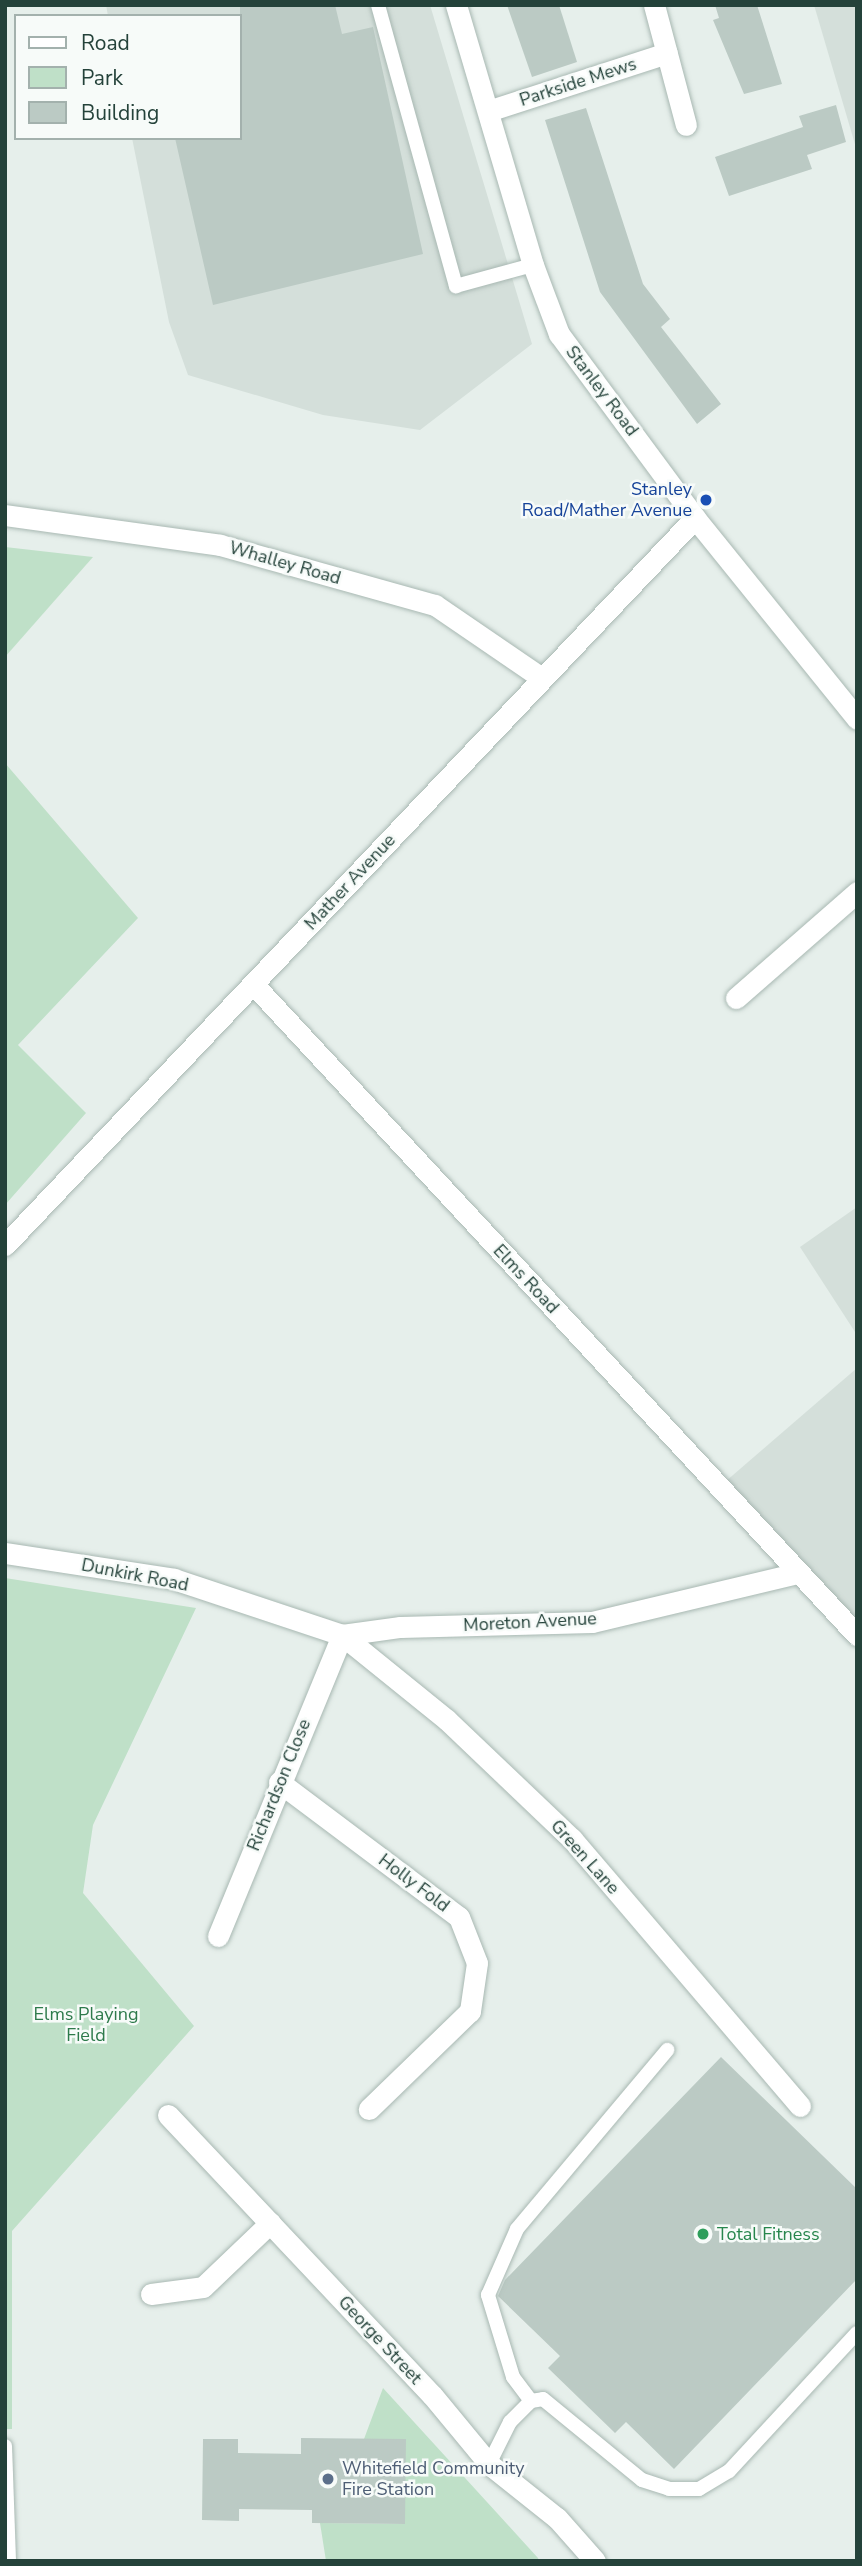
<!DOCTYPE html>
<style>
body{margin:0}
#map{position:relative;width:862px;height:2566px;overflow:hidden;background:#e6efeb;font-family:"Nunito Sans",sans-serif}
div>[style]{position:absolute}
.built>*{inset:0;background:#d4dfda}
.green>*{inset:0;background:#bfe0c8}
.building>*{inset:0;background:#bbcac4}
.roads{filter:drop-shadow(0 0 2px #a8b8b2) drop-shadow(0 0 2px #a8b8b2)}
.service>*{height:14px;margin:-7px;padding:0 7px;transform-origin:7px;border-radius:7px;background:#fff}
.minor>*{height:21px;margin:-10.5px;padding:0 10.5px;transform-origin:10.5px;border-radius:10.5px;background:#fff}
.tertiary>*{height:21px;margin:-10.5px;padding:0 10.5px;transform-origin:10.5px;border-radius:10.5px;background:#fff}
.dots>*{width:19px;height:19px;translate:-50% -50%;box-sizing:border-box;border:4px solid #f7fbf9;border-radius:50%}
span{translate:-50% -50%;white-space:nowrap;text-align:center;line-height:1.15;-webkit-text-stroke:5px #f7fbf9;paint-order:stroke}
.street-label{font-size:18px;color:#24423a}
.transit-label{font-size:18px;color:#164399}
.right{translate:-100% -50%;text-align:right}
.park-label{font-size:18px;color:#2d7a4b}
.leisure-label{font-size:18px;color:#27864d}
.left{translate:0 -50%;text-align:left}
.service-label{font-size:18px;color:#4e5e75}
.frame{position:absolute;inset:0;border:7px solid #24423a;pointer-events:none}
.legend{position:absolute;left:14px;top:14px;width:228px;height:126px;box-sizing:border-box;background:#f7fbf9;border:2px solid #a3b1ad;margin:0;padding:9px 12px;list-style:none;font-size:21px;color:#24423a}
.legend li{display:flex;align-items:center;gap:14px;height:35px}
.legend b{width:35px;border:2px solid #a3b1ad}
</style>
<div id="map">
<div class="built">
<i style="clip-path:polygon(106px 5px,430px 5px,532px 344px,420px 430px,323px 415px,188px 375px,169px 322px,132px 138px,240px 138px,240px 16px,108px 16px)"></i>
<i style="clip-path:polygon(814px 5px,857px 5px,857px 151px)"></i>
<i style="clip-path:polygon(857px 1207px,857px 1335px,800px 1247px)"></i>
<i style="clip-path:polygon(857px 1368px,857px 1640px,718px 1488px)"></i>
</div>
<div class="green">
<i style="clip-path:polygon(5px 547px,93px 557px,5px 657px)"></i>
<i style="clip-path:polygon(5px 763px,138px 918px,18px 1045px,86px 1113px,5px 1205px)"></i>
<i style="clip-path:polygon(5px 1578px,196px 1608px,93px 1825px,83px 1893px,194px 2026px,12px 2231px,12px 2429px,5px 2429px)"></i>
<i style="clip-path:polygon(383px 2388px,538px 2558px,539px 2561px,326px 2561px,320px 2523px,405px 2524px,405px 2505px,394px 2504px,406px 2440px,364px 2439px)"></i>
</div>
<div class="building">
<i style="clip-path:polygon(240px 5px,335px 5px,342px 34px,373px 27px,423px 254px,213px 305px,175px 138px,240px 138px)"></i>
<i style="clip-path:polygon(507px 5px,559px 5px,577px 62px,532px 77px)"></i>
<i style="clip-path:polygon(715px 5px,757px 5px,782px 84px,744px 94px,713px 20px,719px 18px)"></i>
<i style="clip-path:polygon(836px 105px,846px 142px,807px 155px,812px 169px,729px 196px,715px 157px,803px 127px,799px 116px)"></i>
<i style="clip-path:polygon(586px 108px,643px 284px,670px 319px,661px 327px,721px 404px,697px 424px,600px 292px,545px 120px)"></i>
<i style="clip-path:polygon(721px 2057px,857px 2189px,857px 2279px,674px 2469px,626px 2422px,615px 2433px,548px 2368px,560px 2356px,498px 2296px,505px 2280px)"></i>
<i style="clip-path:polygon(301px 2438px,406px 2439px,405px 2524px,312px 2523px,312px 2510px,239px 2509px,239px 2521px,202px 2520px,203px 2439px,238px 2439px,238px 2453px,301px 2454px)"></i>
</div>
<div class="roads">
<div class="service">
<i style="left:378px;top:5px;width:292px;rotate:74.5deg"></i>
<i style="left:456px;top:286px;width:80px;rotate:-15.3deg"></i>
<i style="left:531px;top:2401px;width:30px;rotate:-127deg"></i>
<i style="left:513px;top:2377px;width:86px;rotate:-107deg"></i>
<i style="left:488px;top:2295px;width:72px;rotate:-66.3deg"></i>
<i style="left:517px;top:2229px;width:234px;rotate:-50deg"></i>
<i style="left:5px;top:2446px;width:115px;rotate:88deg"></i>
<i style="left:489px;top:2464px;width:47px;rotate:-63.4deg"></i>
<i style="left:510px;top:2422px;width:30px;rotate:-45deg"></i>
<i style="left:531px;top:2401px;width:12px;rotate:-9deg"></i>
<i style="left:543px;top:2399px;width:128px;rotate:39.3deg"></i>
<i style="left:642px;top:2480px;width:28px;rotate:18deg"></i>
<i style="left:669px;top:2489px;width:30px"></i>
<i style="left:699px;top:2489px;width:35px;rotate:-31deg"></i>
<i style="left:729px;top:2471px;width:188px;rotate:-47.2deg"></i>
</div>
<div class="minor">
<i style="left:654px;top:5px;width:124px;rotate:75.1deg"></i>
<i style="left:488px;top:111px;width:188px;rotate:-18deg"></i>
<i style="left:5px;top:515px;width:217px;rotate:7.9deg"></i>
<i style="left:220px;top:545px;width:223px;rotate:15.6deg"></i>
<i style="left:435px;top:605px;width:127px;rotate:34.4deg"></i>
<i style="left:254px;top:985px;width:887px;rotate:47.15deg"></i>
<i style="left:736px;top:998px;width:161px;rotate:-41.2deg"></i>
<i style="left:5px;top:1245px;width:1002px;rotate:-46.5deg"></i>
<i style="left:5px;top:1553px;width:171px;rotate:8.7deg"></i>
<i style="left:174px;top:1579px;width:177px;rotate:18.4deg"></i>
<i style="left:342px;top:1635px;width:135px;rotate:39deg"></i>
<i style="left:447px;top:1720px;width:173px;rotate:43.6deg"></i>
<i style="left:572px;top:1839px;width:351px;rotate:49.5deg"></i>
<i style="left:342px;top:1635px;width:59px;rotate:-7.9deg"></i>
<i style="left:400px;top:1627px;width:192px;rotate:-1.5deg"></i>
<i style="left:592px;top:1622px;width:212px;rotate:-13.4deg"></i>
<i style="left:279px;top:1782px;width:225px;rotate:36.9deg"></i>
<i style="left:459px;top:1917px;width:49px;rotate:68.6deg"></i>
<i style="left:477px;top:1963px;width:49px;rotate:98.3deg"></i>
<i style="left:470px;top:2011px;width:141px;rotate:135.9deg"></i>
<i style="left:218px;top:1936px;width:326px;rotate:-67.6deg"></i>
<i style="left:168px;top:2115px;width:385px;rotate:46.7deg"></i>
<i style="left:432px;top:2395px;width:89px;rotate:50.4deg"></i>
<i style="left:489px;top:2464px;width:87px;rotate:38.5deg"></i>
<i style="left:557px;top:2518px;width:57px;rotate:48.5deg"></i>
<i style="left:151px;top:2294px;width:52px;rotate:-7.7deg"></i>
<i style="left:203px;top:2287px;width:93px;rotate:-43.7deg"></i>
</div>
<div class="tertiary">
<i style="left:456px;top:5px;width:271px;rotate:73.5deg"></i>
<i style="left:533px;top:265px;width:74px;rotate:69.4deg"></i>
<i style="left:559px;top:334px;width:229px;rotate:53.5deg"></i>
<i style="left:695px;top:518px;width:258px;rotate:51.1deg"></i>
</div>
</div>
<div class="dots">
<i style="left:706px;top:500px;background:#1a4fb4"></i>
<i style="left:703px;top:2234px;background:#2e9e5b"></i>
<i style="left:328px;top:2479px;background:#5c6f8a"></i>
</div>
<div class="street-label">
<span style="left:578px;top:82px;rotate:-18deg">Parkside Mews</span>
<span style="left:602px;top:391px;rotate:53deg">Stanley Road</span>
<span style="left:285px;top:563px;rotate:16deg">Whalley Road</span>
<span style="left:350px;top:882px;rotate:-47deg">Mather Avenue</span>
<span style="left:526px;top:1279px;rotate:47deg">Elms Road</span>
<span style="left:135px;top:1575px;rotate:11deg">Dunkirk Road</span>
<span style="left:530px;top:1622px;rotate:-3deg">Moreton Avenue</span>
<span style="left:279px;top:1785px;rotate:-68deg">Richardson Close</span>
<span style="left:585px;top:1857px;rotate:48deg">Green Lane</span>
<span style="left:414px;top:1883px;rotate:37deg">Holly Fold</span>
<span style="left:380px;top:2340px;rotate:47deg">George Street</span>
</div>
<div class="transit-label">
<span class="right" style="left:692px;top:500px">Stanley<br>Road/Mather Avenue</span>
</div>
<div class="park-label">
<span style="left:86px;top:2025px">Elms Playing<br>Field</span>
</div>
<div class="leisure-label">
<span class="left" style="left:717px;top:2234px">Total Fitness</span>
</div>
<div class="service-label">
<span class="left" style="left:342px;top:2479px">Whitefield Community<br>Fire Station</span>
</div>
<div class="frame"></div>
<ul class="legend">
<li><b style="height:9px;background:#fff"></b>Road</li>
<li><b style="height:19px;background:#bfe0c8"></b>Park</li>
<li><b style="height:19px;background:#bbcac4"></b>Building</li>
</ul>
</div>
